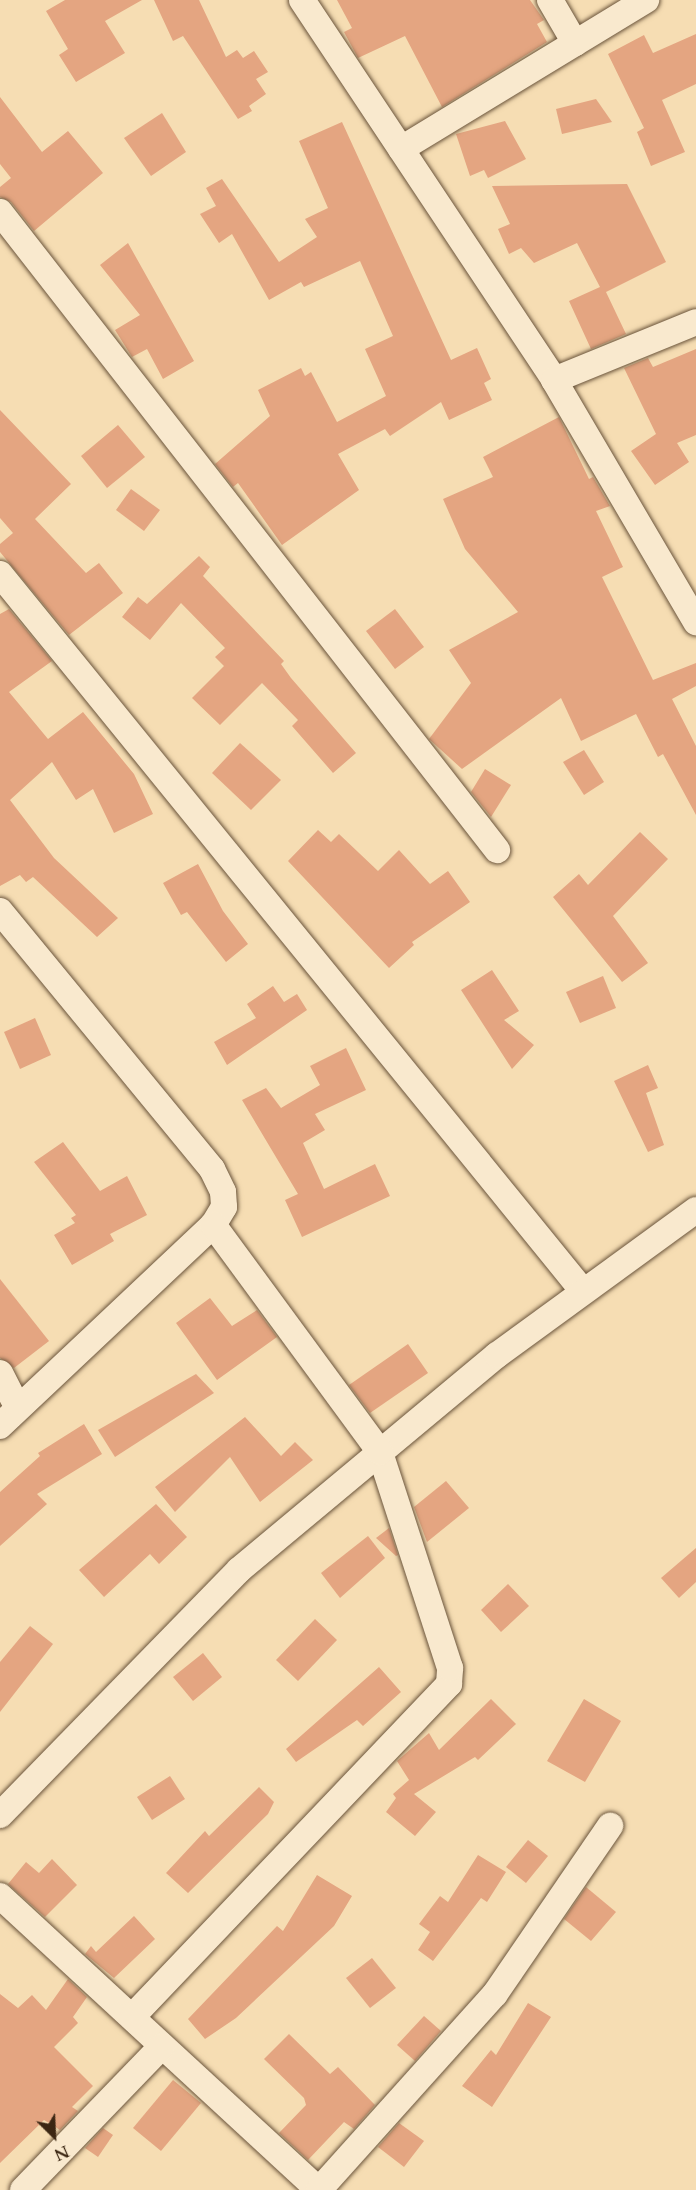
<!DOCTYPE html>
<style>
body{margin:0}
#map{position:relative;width:696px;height:2190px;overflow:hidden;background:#f6ddb3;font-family:Cardo,serif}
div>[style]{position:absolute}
.building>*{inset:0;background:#e4a581}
.roads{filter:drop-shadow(0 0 2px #6a543b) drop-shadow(0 0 2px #6a543b)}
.street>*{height:26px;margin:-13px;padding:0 13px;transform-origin:13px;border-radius:13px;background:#f9e9ce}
span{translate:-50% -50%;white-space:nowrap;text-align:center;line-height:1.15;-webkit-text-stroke:4.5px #f9e9ce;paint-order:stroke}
.north{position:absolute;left:24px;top:2106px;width:60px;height:60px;-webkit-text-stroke:4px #f9e9ce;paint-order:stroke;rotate:156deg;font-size:16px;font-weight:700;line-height:24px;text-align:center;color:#3c2713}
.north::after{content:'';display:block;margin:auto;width:21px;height:27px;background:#3c2713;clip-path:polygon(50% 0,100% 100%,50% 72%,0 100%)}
</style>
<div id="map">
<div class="building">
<i style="clip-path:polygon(65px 0,142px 0,105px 21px,125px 53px,76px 82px,59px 55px,68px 49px,46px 11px)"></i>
<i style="clip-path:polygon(154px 0,199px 0,226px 57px,237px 50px,243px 58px,254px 51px,268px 72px,256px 79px,266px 94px,249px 106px,252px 111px,238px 119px,183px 36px,173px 41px)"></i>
<i style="clip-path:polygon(337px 0,530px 0,544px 20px,537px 24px,547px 42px,442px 107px,405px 36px,358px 58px,344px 32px,352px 28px)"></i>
<i style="clip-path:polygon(696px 34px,696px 84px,662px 100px,685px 152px,651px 166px,637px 132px,644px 128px,608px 54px,644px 35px,653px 53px)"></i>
<i style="clip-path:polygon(0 97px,42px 152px,68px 131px,103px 173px,34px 231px,11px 202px,0 197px,0 187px,11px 178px,0 164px)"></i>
<i style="clip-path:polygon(596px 99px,612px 122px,562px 134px,556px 109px)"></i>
<i style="clip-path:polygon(162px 113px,186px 152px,151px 176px,124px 138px)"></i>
<i style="clip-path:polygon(505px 121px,526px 159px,488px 178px,484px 170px,470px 176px,456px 134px)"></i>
<i style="clip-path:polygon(342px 122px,451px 360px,477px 348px,491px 379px,484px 383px,492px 400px,449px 420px,441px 402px,390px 436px,385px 429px,338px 454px,359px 490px,282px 545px,238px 483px,233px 487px,215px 464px,270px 416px,258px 390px,301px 368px,305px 376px,311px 372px,337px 422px,386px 396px,365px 349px,393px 336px,360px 261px,304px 287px,301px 282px,269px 300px,232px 234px,219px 243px,200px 214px,216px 206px,206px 188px,222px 179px,279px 262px,317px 237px,305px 219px,328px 208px,299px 141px)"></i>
<i style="clip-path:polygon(627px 184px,666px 262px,606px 292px,626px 334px,591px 349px,569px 301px,600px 287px,577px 243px,534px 263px,521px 248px,509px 254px,498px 229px,510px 224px,492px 186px)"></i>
<i style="clip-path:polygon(128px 243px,194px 361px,163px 379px,147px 349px,132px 357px,115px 330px,140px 315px,100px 265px)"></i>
<i style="clip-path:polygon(696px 349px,696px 435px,677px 443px,689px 462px,655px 485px,631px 451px,656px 434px,624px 368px,648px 358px,653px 367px)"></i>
<i style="clip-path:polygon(0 410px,71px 484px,35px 519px,86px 573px,99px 563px,123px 593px,69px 635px,0 552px,0 544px,13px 533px,0 518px)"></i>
<i style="clip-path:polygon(559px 417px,589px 479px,593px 477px,610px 506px,596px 511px,623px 567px,602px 577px,653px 680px,696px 663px,696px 686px,672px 699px,696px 746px,696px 815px,663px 754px,658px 757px,636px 714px,581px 741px,561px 698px,462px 769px,429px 739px,471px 683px,449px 650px,518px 612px,465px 549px,443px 499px,493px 477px,483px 457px)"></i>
<i style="clip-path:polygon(118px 425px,145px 457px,107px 488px,81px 456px)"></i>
<i style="clip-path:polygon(131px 489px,160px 510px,144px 531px,116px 510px)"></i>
<i style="clip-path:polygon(199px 556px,210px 567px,203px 576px,284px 661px,281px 664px,291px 678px,356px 753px,333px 773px,292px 726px,298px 720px,262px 683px,220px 725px,192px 698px,224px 666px,215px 657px,225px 648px,181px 603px,150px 640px,122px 617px,138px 597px,147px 604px)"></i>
<i style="clip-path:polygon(9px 609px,52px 661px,9px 692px,48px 739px,83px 712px,134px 774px,153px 814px,114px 833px,93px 789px,76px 800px,52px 762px,10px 800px,54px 858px,118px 918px,97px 937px,33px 877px,26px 882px,20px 875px,0 886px,0 614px)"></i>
<i style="clip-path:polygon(395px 609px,424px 647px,395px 669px,366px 631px)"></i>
<i style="clip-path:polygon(240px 743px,281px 780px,251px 810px,212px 773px)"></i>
<i style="clip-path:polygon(584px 750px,604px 782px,584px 795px,563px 762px)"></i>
<i style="clip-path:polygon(485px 769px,511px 785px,491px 817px,471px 792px)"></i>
<i style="clip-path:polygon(318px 830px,331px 842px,339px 834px,378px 871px,399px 850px,430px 884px,448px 871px,470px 902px,412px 942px,414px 945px,389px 968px,288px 861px)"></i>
<i style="clip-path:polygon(640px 832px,668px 859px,613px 916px,648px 963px,622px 982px,553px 897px,579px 874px,588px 885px)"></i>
<i style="clip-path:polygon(198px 864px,223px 911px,248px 944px,226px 962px,187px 912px,181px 915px,163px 883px)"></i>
<i style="clip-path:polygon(492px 970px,519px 1011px,504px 1020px,534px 1045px,512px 1069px,461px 990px)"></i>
<i style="clip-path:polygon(603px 976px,616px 1008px,580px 1023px,566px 992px)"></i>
<i style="clip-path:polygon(273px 986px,284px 1002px,297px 994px,307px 1010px,227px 1065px,214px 1042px,256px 1018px,247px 1004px)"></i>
<i style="clip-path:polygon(35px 1018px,51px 1055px,20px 1069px,4px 1032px)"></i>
<i style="clip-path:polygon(346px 1048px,366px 1090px,315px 1114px,325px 1130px,303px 1143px,324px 1189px,375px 1164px,390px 1196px,302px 1237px,285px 1200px,298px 1194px,242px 1100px,266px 1088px,281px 1108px,320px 1085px,310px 1066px)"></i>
<i style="clip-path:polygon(648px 1065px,658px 1088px,646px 1093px,664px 1145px,648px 1152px,614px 1081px)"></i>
<i style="clip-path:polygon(63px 1142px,100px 1191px,127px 1176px,147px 1215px,110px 1234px,114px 1241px,72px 1265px,54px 1235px,75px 1223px,71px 1218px,76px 1215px,34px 1162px)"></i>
<i style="clip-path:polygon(0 1279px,49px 1341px,14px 1368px,0 1358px)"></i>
<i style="clip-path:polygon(210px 1298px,232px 1326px,257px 1310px,277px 1337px,217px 1380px,176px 1323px)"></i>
<i style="clip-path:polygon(408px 1344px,428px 1373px,370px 1413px,349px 1385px)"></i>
<i style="clip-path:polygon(196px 1374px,214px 1393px,115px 1457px,98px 1430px)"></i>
<i style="clip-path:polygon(245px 1417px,281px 1456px,295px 1442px,313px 1460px,260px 1502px,230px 1457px,175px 1512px,155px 1487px)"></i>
<i style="clip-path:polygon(84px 1424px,102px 1454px,37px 1494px,47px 1504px,0 1546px,0 1492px,40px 1456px,38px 1453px)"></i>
<i style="clip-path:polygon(446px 1481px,469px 1508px,427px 1542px,414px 1507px)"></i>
<i style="clip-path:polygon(156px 1504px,187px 1537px,159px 1564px,150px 1554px,104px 1597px,79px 1570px)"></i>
<i style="clip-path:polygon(389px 1528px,398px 1555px,396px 1556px,376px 1538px)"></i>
<i style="clip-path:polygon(368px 1536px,385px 1558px,340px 1598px,321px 1573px)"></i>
<i style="clip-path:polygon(696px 1548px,696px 1582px,679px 1598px,661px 1578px)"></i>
<i style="clip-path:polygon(508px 1584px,529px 1606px,501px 1632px,481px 1610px)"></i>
<i style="clip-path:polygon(315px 1619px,337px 1640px,298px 1681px,276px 1660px)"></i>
<i style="clip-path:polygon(30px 1626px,53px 1644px,0 1712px,0 1662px)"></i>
<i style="clip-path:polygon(203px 1653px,222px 1677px,193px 1701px,173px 1677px)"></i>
<i style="clip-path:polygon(379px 1667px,401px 1692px,363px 1726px,357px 1720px,296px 1762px,286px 1749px)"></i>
<i style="clip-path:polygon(491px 1699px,516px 1724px,478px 1760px,475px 1757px,414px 1794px,436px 1812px,415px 1836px,386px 1812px,396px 1798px,393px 1794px,409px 1780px,397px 1761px,429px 1733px,439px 1750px)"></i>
<i style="clip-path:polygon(584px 1699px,621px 1721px,585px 1782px,547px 1761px)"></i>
<i style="clip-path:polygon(170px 1776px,185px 1799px,152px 1820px,137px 1797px)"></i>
<i style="clip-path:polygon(259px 1787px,274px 1802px,268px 1814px,188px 1893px,166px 1873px,205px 1831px,209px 1836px)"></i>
<i style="clip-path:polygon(528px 1840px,548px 1856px,526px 1883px,506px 1867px)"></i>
<i style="clip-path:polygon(478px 1855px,506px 1872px,487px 1902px,481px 1898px,433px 1961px,418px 1950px,430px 1932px,419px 1924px,440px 1896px,448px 1902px)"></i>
<i style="clip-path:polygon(52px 1859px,77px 1885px,45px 1917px,8px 1884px,26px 1862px,39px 1873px)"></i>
<i style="clip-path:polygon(317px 1875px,352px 1896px,334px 1926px,236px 2018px,205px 2039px,188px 2019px,277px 1926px,283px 1931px)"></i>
<i style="clip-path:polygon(586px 1887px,616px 1912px,591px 1941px,564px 1919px)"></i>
<i style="clip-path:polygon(134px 1916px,155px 1939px,114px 1978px,85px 1954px,91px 1946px,96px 1952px)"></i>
<i style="clip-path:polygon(372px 1958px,396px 1988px,370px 2008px,346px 1978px)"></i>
<i style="clip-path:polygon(68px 1979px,87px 1997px,73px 2017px,78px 2023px,54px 2047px,93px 2086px,72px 2107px,78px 2111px,60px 2130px,44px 2120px,0 2163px,0 1994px,18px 2008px,32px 1995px,46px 2010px)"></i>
<i style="clip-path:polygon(528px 2003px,551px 2017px,492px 2107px,462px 2086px,491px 2050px,496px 2055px)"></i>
<i style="clip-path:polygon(424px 2016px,441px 2031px,415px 2061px,397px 2045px)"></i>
<i style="clip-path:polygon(289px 2034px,330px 2074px,338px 2067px,375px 2105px,354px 2129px,344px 2122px,308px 2160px,279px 2133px,306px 2105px,304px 2098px,264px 2059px)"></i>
<i style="clip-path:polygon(173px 2080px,201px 2103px,161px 2151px,133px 2128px)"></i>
<i style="clip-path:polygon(399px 2123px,424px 2141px,404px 2167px,378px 2147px)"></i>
<i style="clip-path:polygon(103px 2128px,113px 2135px,98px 2157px,85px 2148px)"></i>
</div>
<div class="roads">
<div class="street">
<i style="left:302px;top:0;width:456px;rotate:56.4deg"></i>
<i style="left:554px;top:380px;width:281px;rotate:59.6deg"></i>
<i style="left:550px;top:0;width:50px;rotate:59.8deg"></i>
<i style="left:401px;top:149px;width:287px;rotate:-31.3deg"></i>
<i style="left:0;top:212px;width:809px;rotate:52.08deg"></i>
<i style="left:554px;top:380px;width:153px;rotate:-22.2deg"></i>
<i style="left:0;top:574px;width:923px;rotate:50.89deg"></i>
<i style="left:0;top:911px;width:334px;rotate:50.6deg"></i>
<i style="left:212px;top:1169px;width:25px;rotate:64deg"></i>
<i style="left:223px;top:1192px;width:15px;rotate:86deg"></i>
<i style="left:224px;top:1207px;width:21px;rotate:121deg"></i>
<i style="left:213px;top:1225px;width:293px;rotate:136.7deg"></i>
<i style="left:0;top:1373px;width:39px;rotate:63deg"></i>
<i style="left:0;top:1815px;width:342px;rotate:-45.7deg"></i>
<i style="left:239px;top:1570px;width:336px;rotate:-39.8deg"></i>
<i style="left:497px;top:1355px;width:246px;rotate:-36.1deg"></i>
<i style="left:0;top:1896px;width:434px;rotate:42.7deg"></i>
<i style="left:132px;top:2017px;width:460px;rotate:-46.4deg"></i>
<i style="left:449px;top:1684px;width:16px;rotate:-86deg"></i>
<i style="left:450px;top:1668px;width:227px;rotate:-108deg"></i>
<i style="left:380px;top:1452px;width:282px;rotate:-126.3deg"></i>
<i style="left:23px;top:2190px;width:200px;rotate:-46deg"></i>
<i style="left:319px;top:2190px;width:263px;rotate:-48.1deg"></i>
<i style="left:495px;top:1994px;width:204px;rotate:-55.6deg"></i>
</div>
</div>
<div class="north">N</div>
</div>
